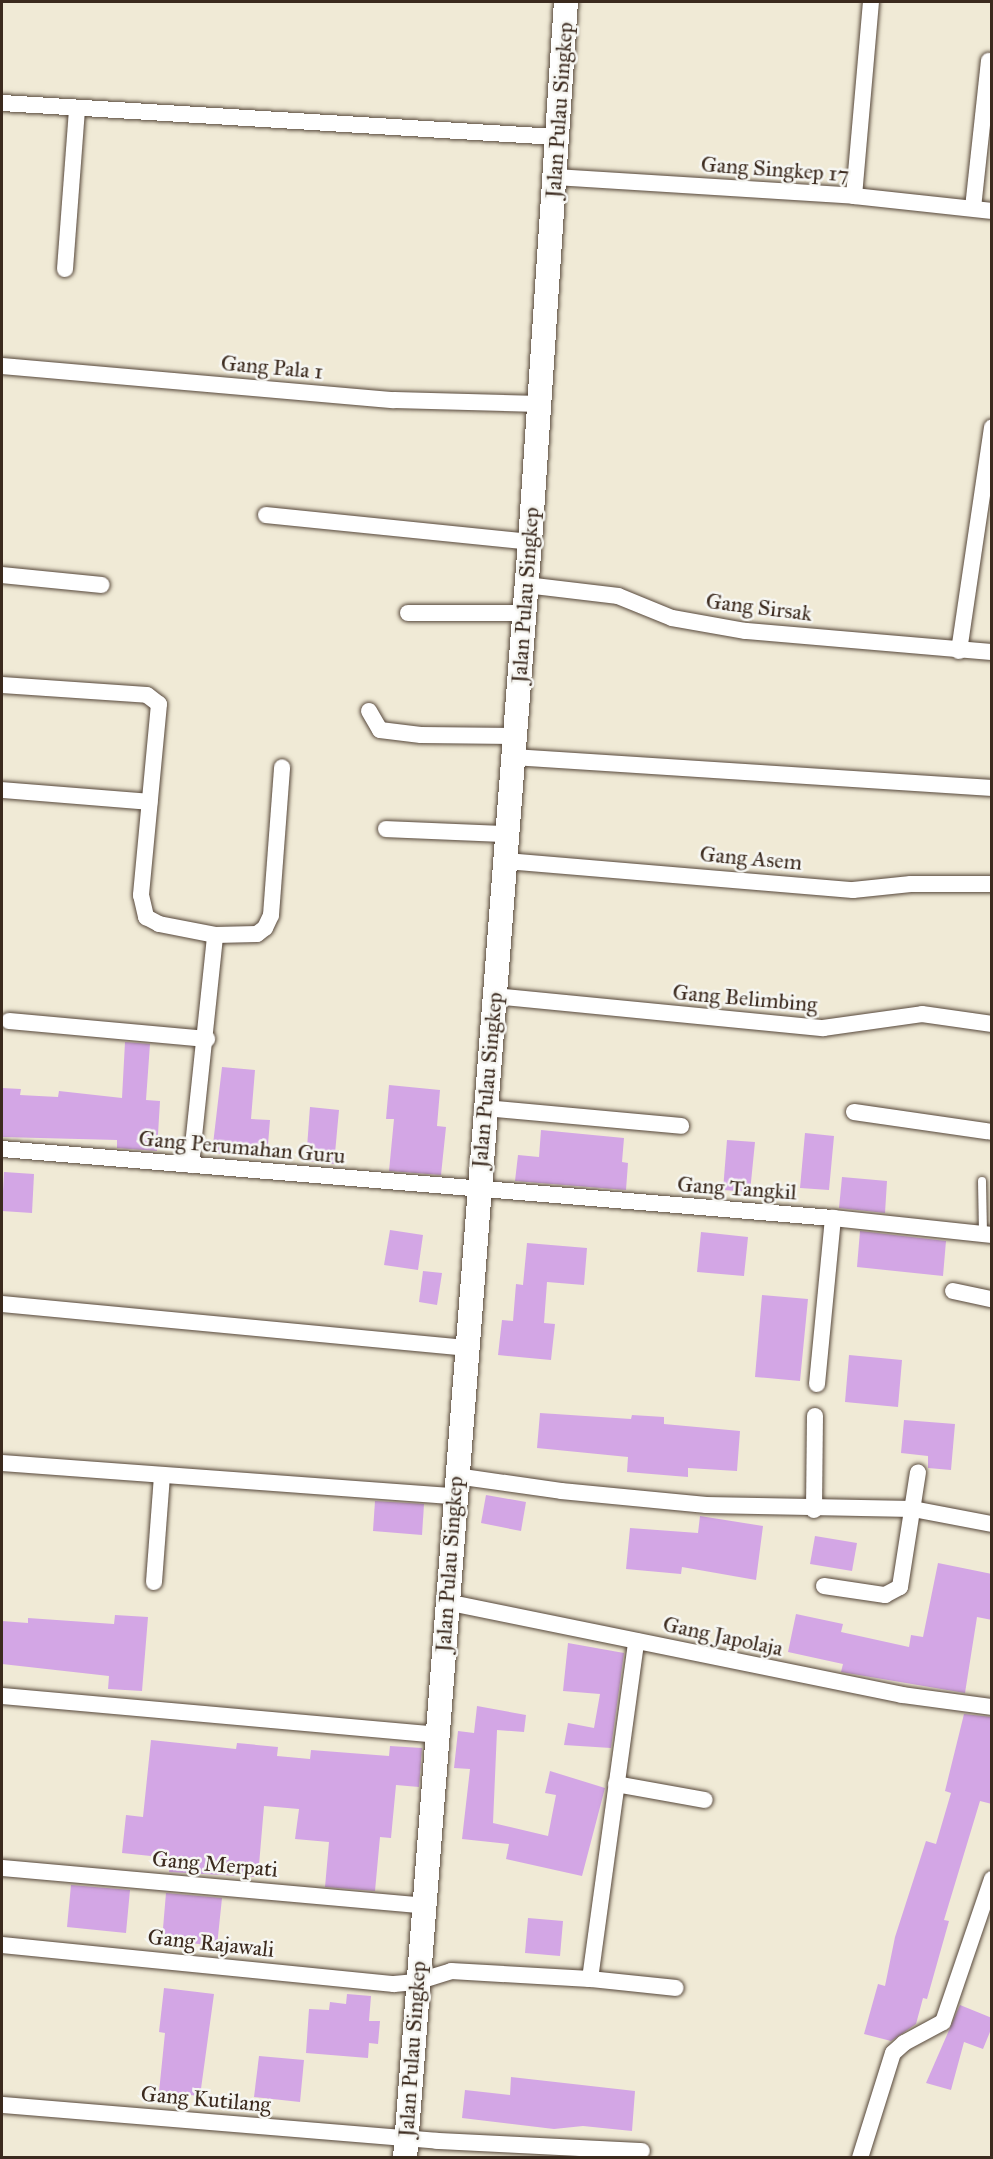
<!DOCTYPE html>
<style>
body{margin:0}
#map{position:relative;width:993px;height:2159px;overflow:hidden;background:#f0ead6;font-family:"IM FELL Great Primer",serif}
div>[style]{position:absolute}
.building>*{inset:0;background:#d3a6e5}
.roads{filter:drop-shadow(0 0 2px #56473a) drop-shadow(0 0 2px #56473a)}
.lane>*{height:8px;margin:-4px;padding:0 4px;transform-origin:4px;border-radius:4px;background:#fff}
.street>*{height:16px;margin:-8px;padding:0 8px;transform-origin:8px;border-radius:8px;background:#fff}
.secondary>*{height:24px;margin:-12px;padding:0 12px;transform-origin:12px;border-radius:12px;background:#fff}
span{translate:-50% -50%;white-space:nowrap;text-align:center;line-height:1.15;-webkit-text-stroke:5px #f6f6f2;paint-order:stroke}
.street-label{font-size:22px;color:#3b2a1e}
.frame{position:absolute;inset:0;border:3px solid #3b2a1e;pointer-events:none}
</style>
<div id="map">
<div class="building">
<i style="clip-path:polygon(125px 1042px,150px 1044px,146px 1100px,160px 1101px,157px 1151px,117px 1148px,117px 1140px,2px 1137px,2px 1088px,21px 1089px,20px 1095px,58px 1097px,59px 1091px,122px 1098px)"></i>
<i style="clip-path:polygon(222px 1067px,255px 1070px,251px 1119px,270px 1120px,267px 1157px,212px 1153px)"></i>
<i style="clip-path:polygon(389px 1085px,440px 1090px,437px 1126px,446px 1127px,441px 1175px,389px 1171px,394px 1119px,386px 1119px)"></i>
<i style="clip-path:polygon(310px 1107px,339px 1110px,334px 1164px,306px 1161px)"></i>
<i style="clip-path:polygon(541px 1130px,624px 1138px,622px 1162px,628px 1163px,626px 1190px,515px 1181px,518px 1155px,539px 1157px)"></i>
<i style="clip-path:polygon(805px 1133px,834px 1136px,829px 1190px,800px 1188px)"></i>
<i style="clip-path:polygon(727px 1140px,755px 1142px,750px 1192px,723px 1190px)"></i>
<i style="clip-path:polygon(4px 1172px,34px 1174px,32px 1213px,2px 1211px)"></i>
<i style="clip-path:polygon(842px 1177px,887px 1181px,885px 1213px,839px 1208px)"></i>
<i style="clip-path:polygon(390px 1230px,423px 1235px,418px 1270px,384px 1265px)"></i>
<i style="clip-path:polygon(860px 1231px,946px 1241px,943px 1276px,857px 1267px)"></i>
<i style="clip-path:polygon(701px 1232px,748px 1237px,744px 1276px,697px 1272px)"></i>
<i style="clip-path:polygon(527px 1243px,587px 1248px,584px 1285px,547px 1282px,544px 1323px,555px 1324px,551px 1360px,498px 1355px,502px 1320px,513px 1321px,516px 1284px,523px 1285px)"></i>
<i style="clip-path:polygon(423px 1271px,442px 1273px,437px 1305px,419px 1302px)"></i>
<i style="clip-path:polygon(762px 1295px,808px 1299px,800px 1381px,755px 1377px)"></i>
<i style="clip-path:polygon(849px 1355px,902px 1360px,898px 1407px,845px 1402px)"></i>
<i style="clip-path:polygon(540px 1413px,631px 1419px,632px 1415px,664px 1417px,664px 1424px,740px 1431px,737px 1471px,688px 1468px,688px 1477px,627px 1472px,628px 1457px,537px 1448px)"></i>
<i style="clip-path:polygon(904px 1420px,955px 1424px,951px 1470px,928px 1468px,928px 1456px,901px 1453px)"></i>
<i style="clip-path:polygon(486px 1495px,526px 1502px,521px 1531px,481px 1523px)"></i>
<i style="clip-path:polygon(375px 1501px,424px 1504px,422px 1535px,373px 1531px)"></i>
<i style="clip-path:polygon(700px 1516px,763px 1526px,756px 1580px,682px 1567px,681px 1574px,626px 1569px,630px 1528px,698px 1533px)"></i>
<i style="clip-path:polygon(815px 1536px,857px 1543px,852px 1571px,810px 1564px)"></i>
<i style="clip-path:polygon(938px 1563px,992px 1574px,992px 1620px,977px 1617px,965px 1693px,841px 1672px,843px 1664px,788px 1652px,796px 1614px,843px 1624px,841px 1632px,909px 1647px,911px 1635px,923px 1637px)"></i>
<i style="clip-path:polygon(115px 1615px,148px 1617px,142px 1691px,108px 1689px,109px 1676px,2px 1664px,2px 1621px,28px 1623px,28px 1618px,114px 1624px)"></i>
<i style="clip-path:polygon(568px 1643px,624px 1653px,611px 1748px,564px 1745px,568px 1723px,594px 1728px,600px 1694px,563px 1691px)"></i>
<i style="clip-path:polygon(477px 1706px,526px 1715px,524px 1732px,497px 1730px,493px 1823px,548px 1836px,556px 1795px,545px 1793px,550px 1771px,605px 1788px,582px 1876px,506px 1859px,509px 1844px,462px 1839px,470px 1769px,454px 1768px,458px 1731px,474px 1733px)"></i>
<i style="clip-path:polygon(964px 1714px,992px 1717px,992px 1804px,980px 1801px,944px 1920px,949px 1921px,927px 1999px,923px 1998px,916px 2024px,891px 2041px,864px 2034px,878px 1984px,885px 1986px,895px 1937px,926px 1841px,936px 1844px,951px 1793px,945px 1791px)"></i>
<i style="clip-path:polygon(151px 1740px,236px 1749px,237px 1743px,278px 1747px,277px 1756px,310px 1759px,311px 1750px,389px 1756px,390px 1746px,422px 1748px,419px 1787px,396px 1785px,391px 1838px,380px 1837px,375px 1891px,325px 1887px,329px 1842px,295px 1839px,299px 1809px,264px 1806px,258px 1877px,169px 1872px,170px 1858px,122px 1853px,126px 1815px,143px 1817px)"></i>
<i style="clip-path:polygon(71px 1885px,130px 1890px,126px 1933px,67px 1927px)"></i>
<i style="clip-path:polygon(166px 1893px,222px 1898px,217px 1946px,162px 1940px)"></i>
<i style="clip-path:polygon(528px 1918px,563px 1921px,560px 1956px,525px 1953px)"></i>
<i style="clip-path:polygon(164px 1988px,214px 1994px,200px 2096px,159px 2092px,165px 2033px,159px 2032px)"></i>
<i style="clip-path:polygon(347px 1994px,371px 1996px,369px 2021px,380px 2021px,378px 2044px,369px 2043px,368px 2058px,306px 2053px,309px 2009px,329px 2010px,330px 2002px,346px 2004px)"></i>
<i style="clip-path:polygon(960px 2005px,992px 2018px,992px 2027px,983px 2049px,964px 2042px,951px 2090px,926px 2083px)"></i>
<i style="clip-path:polygon(259px 2056px,304px 2060px,300px 2102px,254px 2097px)"></i>
<i style="clip-path:polygon(511px 2077px,635px 2091px,632px 2131px,583px 2126px,554px 2129px,462px 2118px,465px 2090px,510px 2095px)"></i>
</div>
<div class="roads">
<div class="lane">
<i style="left:982px;top:1181px;width:53px;rotate:88.9deg"></i>
</div>
<div class="street">
<i style="left:2px;top:103px;width:556px;rotate:3.51deg"></i>
<i style="left:555px;top:177px;width:300px;rotate:3.6deg"></i>
<i style="left:854px;top:196px;width:139px;rotate:6.2deg"></i>
<i style="left:854px;top:196px;width:195px;rotate:-85deg"></i>
<i style="left:973px;top:208px;width:148px;rotate:-83.8deg"></i>
<i style="left:65px;top:269px;width:161px;rotate:-85.7deg"></i>
<i style="left:2px;top:366px;width:393px;rotate:5deg"></i>
<i style="left:394px;top:400px;width:146px;rotate:1.6deg"></i>
<i style="left:266px;top:515px;width:265px;rotate:5.8deg"></i>
<i style="left:2px;top:575px;width:100px;rotate:5.7deg"></i>
<i style="left:526px;top:585px;width:93px;rotate:6.8deg"></i>
<i style="left:618px;top:596px;width:58px;rotate:22.2deg"></i>
<i style="left:672px;top:618px;width:75px;rotate:10deg"></i>
<i style="left:746px;top:631px;width:247px;rotate:4.9deg"></i>
<i style="left:408px;top:613px;width:116px"></i>
<i style="left:959px;top:651px;width:226px;rotate:-81.6deg"></i>
<i style="left:2px;top:685px;width:145px;rotate:3.9deg"></i>
<i style="left:147px;top:695px;width:15px;rotate:37deg"></i>
<i style="left:159px;top:704px;width:192px;rotate:95.4deg"></i>
<i style="left:141px;top:895px;width:23px;rotate:77deg"></i>
<i style="left:146px;top:917px;width:15px;rotate:28deg"></i>
<i style="left:159px;top:924px;width:57px;rotate:11.1deg"></i>
<i style="left:215px;top:935px;width:42px;rotate:-1.4deg"></i>
<i style="left:257px;top:934px;width:10px;rotate:-37deg"></i>
<i style="left:265px;top:928px;width:14px;rotate:-65deg"></i>
<i style="left:271px;top:915px;width:148px;rotate:-85.7deg"></i>
<i style="left:369px;top:711px;width:22px;rotate:60deg"></i>
<i style="left:380px;top:730px;width:41px;rotate:7deg"></i>
<i style="left:421px;top:735px;width:93px;rotate:0.6deg"></i>
<i style="left:513px;top:757px;width:480px;rotate:3.7deg"></i>
<i style="left:2px;top:790px;width:148px;rotate:4.6deg"></i>
<i style="left:386px;top:829px;width:121px;rotate:2.4deg"></i>
<i style="left:506px;top:861px;width:348px;rotate:4.8deg"></i>
<i style="left:853px;top:890px;width:58px;rotate:-5.9deg"></i>
<i style="left:911px;top:884px;width:81px"></i>
<i style="left:494px;top:996px;width:331px;rotate:5.6deg"></i>
<i style="left:823px;top:1028px;width:100px;rotate:-8deg"></i>
<i style="left:922px;top:1014px;width:71px;rotate:8.1deg"></i>
<i style="left:9px;top:1021px;width:199px;rotate:5.2deg"></i>
<i style="left:485px;top:1108px;width:197px;rotate:5.2deg"></i>
<i style="left:854px;top:1112px;width:139px;rotate:8.2deg"></i>
<i style="left:2px;top:1149px;width:834px;rotate:4.75deg"></i>
<i style="left:833px;top:1218px;width:160px;rotate:6.1deg"></i>
<i style="left:191px;top:1165px;width:231px;rotate:-84deg"></i>
<i style="left:953px;top:1291px;width:40px;rotate:12deg"></i>
<i style="left:2px;top:1304px;width:466px;rotate:5.4deg"></i>
<i style="left:817px;top:1384px;width:167px;rotate:-84.5deg"></i>
<i style="left:2px;top:1463px;width:453px;rotate:4.2deg"></i>
<i style="left:456px;top:1476px;width:106px;rotate:8.1deg"></i>
<i style="left:561px;top:1491px;width:146px;rotate:5.5deg"></i>
<i style="left:706px;top:1505px;width:207px;rotate:1.1deg"></i>
<i style="left:913px;top:1509px;width:80px;rotate:10.8deg"></i>
<i style="left:814px;top:1510px;width:94px;rotate:-89.4deg"></i>
<i style="left:154px;top:1582px;width:107px;rotate:-85.7deg"></i>
<i style="left:824px;top:1586px;width:62px;rotate:8.4deg"></i>
<i style="left:885px;top:1595px;width:17px;rotate:-28deg"></i>
<i style="left:900px;top:1587px;width:116px;rotate:-81.1deg"></i>
<i style="left:446px;top:1602px;width:465px;rotate:11.5deg"></i>
<i style="left:902px;top:1695px;width:91px;rotate:7.6deg"></i>
<i style="left:2px;top:1696px;width:437px;rotate:5.1deg"></i>
<i style="left:616px;top:1784px;width:90px;rotate:10.2deg"></i>
<i style="left:2px;top:1868px;width:424px;rotate:5.1deg"></i>
<i style="left:2px;top:1945px;width:394px;rotate:5.7deg"></i>
<i style="left:394px;top:1984px;width:22px;rotate:-5deg"></i>
<i style="left:416px;top:1982px;width:37px;rotate:-17deg"></i>
<i style="left:451px;top:1971px;width:139px;rotate:3.3deg"></i>
<i style="left:590px;top:1979px;width:341px;rotate:-82.2deg"></i>
<i style="left:590px;top:1979px;width:86px;rotate:6deg"></i>
<i style="left:2px;top:2105px;width:436px;rotate:4.7deg"></i>
<i style="left:437px;top:2141px;width:205px;rotate:2.8deg"></i>
<i style="left:860px;top:2158px;width:110px;rotate:-72.6deg"></i>
<i style="left:893px;top:2053px;width:15px;rotate:-42deg"></i>
<i style="left:904px;top:2043px;width:44px;rotate:-28.3deg"></i>
<i style="left:943px;top:2022px;width:151px;rotate:-71.1deg"></i>
</div>
<div class="secondary">
<i style="left:405px;top:2158px;width:1621px;rotate:-85.58deg"></i>
<i style="left:530px;top:542px;width:541px;rotate:-86.19deg"></i>
</div>
</div>
<div class="street-label">
<span style="left:559px;top:110px;rotate:-86deg">Jalan Pulau Singkep</span>
<span style="left:775px;top:169px;rotate:4deg">Gang Singkep 17</span>
<span style="left:272px;top:367px;rotate:5deg">Gang Pala 1</span>
<span style="left:525px;top:595px;rotate:-86deg">Jalan Pulau Singkep</span>
<span style="left:759px;top:607px;rotate:7deg">Gang Sirsak</span>
<span style="left:751px;top:858px;rotate:5deg">Gang Asem</span>
<span style="left:745px;top:998px;rotate:5deg">Gang Belimbing</span>
<span style="left:487px;top:1080px;rotate:-85deg">Jalan Pulau Singkep</span>
<span style="left:242px;top:1147px;rotate:5deg">Gang Perumahan Guru</span>
<span style="left:737px;top:1188px;rotate:4deg">Gang Tangkil</span>
<span style="left:449px;top:1564px;rotate:-86deg">Jalan Pulau Singkep</span>
<span style="left:723px;top:1636px;rotate:12deg">Gang Japolaja</span>
<span style="left:215px;top:1864px;rotate:5deg">Gang Merpati</span>
<span style="left:211px;top:1943px;rotate:6deg">Gang Rajawali</span>
<span style="left:412px;top:2049px;rotate:-86deg">Jalan Pulau Singkep</span>
<span style="left:206px;top:2099px;rotate:5deg">Gang Kutilang</span>
</div>
<div class="frame"></div>
</div>
